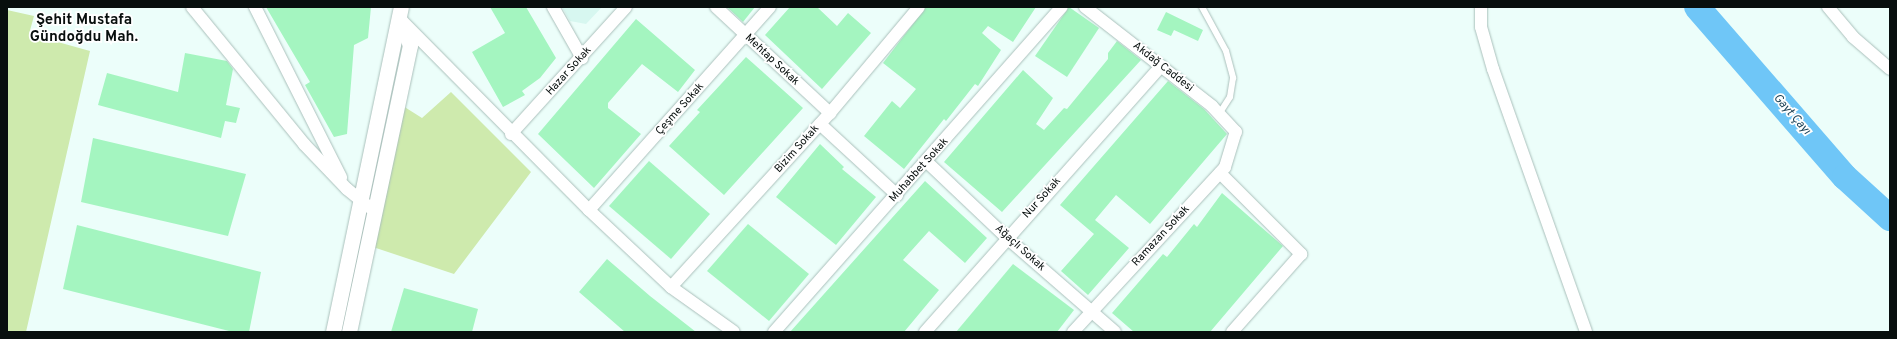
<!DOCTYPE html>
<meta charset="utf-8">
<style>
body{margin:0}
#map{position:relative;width:1897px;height:339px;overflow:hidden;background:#ecfefa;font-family:Overpass,sans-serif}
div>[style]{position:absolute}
.built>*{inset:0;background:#d7f7f0}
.green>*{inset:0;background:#ceeaad}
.river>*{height:26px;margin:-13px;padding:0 13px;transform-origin:13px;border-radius:13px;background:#6fc6f7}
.building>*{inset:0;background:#a4f5c0}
.roads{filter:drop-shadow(0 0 1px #aac0bb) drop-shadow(0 0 1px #aac0bb)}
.service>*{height:6px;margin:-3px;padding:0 3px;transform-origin:3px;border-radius:3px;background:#fff}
.minor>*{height:12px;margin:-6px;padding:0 6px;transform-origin:6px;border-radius:6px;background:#fff}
.tertiary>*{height:15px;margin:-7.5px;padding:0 7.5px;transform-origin:7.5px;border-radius:7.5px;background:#fff}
span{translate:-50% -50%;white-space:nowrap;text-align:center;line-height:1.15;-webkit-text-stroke:3.5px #fff;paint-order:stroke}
.street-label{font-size:11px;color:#080f0e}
.water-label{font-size:12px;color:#1d4357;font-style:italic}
.district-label{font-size:15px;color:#080f0e;font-weight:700}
.frame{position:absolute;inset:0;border:8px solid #080f0e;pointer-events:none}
</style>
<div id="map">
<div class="built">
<i style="clip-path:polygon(562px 7px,602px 7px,586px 24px,570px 21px)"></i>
</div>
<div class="green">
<i style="clip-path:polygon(7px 10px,34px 16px,29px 34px,90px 51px,26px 332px,7px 332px)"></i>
<i style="clip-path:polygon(451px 92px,531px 172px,454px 274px,373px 247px,403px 106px,422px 118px)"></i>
</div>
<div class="river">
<i style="left:1697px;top:7px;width:225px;rotate:49deg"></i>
<i style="left:1845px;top:177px;width:61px;rotate:42.3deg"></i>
</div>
<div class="building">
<i style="clip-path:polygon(266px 7px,371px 7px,368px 38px,354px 45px,347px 134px,334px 137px,305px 85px,310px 82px)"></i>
<i style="clip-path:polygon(490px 7px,526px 7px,556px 58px,540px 78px,522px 91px,525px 95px,503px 107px,472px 52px,505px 33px)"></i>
<i style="clip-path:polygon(727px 7px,755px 7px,743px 22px)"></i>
<i style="clip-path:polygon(790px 7px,817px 7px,837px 26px,848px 13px,871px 33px,822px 89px,765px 35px)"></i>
<i style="clip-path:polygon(926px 7px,1036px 7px,1013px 42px,988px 26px,982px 33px,1001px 50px,978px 86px,975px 84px,946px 121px,944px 119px,904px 169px,864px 136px,892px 101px,900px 108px,916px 89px,883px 63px)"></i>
<i style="clip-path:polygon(1069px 7px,1099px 28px,1067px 77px,1035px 56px)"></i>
<i style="clip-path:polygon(1166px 12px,1203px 30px,1198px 41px,1174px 30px,1171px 36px,1157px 30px)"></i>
<i style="clip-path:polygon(636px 19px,695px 70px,678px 92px,642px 64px,608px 103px,608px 108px,641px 134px,594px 188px,538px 134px)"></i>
<i style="clip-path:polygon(1117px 41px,1141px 60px,1002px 212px,944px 162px,1023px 70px,1053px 98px,1036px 124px,1044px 130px,1064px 108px,1067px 109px,1108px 59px,1108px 53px)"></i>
<i style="clip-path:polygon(185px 53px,227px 61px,233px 69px,226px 105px,240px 108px,236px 123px,225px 121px,221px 138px,98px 105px,107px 73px,178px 92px)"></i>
<i style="clip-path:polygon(746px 57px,803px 108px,724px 195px,669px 146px,700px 112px,697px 110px)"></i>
<i style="clip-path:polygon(1168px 81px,1204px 109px,1227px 134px,1150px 224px,1116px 195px,1095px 220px,1129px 248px,1088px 295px,1061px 271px,1094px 234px,1060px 205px)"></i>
<i style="clip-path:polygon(93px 138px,246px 174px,228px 236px,81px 202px)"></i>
<i style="clip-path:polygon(820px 144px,844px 167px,842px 169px,876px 197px,836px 245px,776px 197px)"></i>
<i style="clip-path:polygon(649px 161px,710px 214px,671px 259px,609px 206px)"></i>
<i style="clip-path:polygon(925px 181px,987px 238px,965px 263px,929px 231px,903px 260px,939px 290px,904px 332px,790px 332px)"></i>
<i style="clip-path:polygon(1222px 193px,1283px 246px,1210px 332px,1134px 332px,1112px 313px,1163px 254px,1167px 257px,1194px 224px,1197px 227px)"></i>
<i style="clip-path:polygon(748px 224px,809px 274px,769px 321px,707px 271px)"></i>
<i style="clip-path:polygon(77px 225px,261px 272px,249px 332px,233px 332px,63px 289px)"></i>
<i style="clip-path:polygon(607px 259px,650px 296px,696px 332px,625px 332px,579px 292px)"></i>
<i style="clip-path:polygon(1013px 264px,1074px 310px,1057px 332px,956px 332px)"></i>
<i style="clip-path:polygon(404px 288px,478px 309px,472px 332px,391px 332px)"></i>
</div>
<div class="roads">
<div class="service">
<i style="left:1202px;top:7px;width:50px;rotate:61.4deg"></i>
<i style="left:1226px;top:51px;width:28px;rotate:75deg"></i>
<i style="left:1233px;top:78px;width:19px;rotate:99deg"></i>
<i style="left:1230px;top:97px;width:20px;rotate:123deg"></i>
</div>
<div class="minor">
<i style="left:192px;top:7px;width:177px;rotate:50.7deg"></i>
<i style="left:304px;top:144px;width:62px;rotate:46.3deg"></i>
<i style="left:347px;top:189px;width:36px;rotate:39deg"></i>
<i style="left:255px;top:7px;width:191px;rotate:63.2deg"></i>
<i style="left:553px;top:7px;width:59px;rotate:60.4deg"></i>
<i style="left:716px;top:7px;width:156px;rotate:42.9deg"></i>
<i style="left:1481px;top:7px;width:20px;rotate:90deg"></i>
<i style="left:1481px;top:27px;width:44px;rotate:74.1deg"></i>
<i style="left:1493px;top:69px;width:279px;rotate:70.5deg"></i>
<i style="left:1828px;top:7px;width:39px;rotate:50deg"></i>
<i style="left:1853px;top:37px;width:49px;rotate:40.9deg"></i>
<i style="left:403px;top:22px;width:264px;rotate:45.3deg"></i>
<i style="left:589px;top:210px;width:112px;rotate:43.2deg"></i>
<i style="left:671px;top:287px;width:77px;rotate:35.5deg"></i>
<i style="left:820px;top:124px;width:105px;rotate:42.7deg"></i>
<i style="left:511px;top:134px;width:171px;rotate:-47.8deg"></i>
<i style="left:927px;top:162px;width:110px;rotate:43.5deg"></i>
<i style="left:1007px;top:238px;width:143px;rotate:41deg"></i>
<i style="left:1220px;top:173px;width:115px;rotate:45deg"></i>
<i style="left:1301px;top:254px;width:104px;rotate:131.5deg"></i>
<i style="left:589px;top:210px;width:272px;rotate:-48.3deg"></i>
<i style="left:671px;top:287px;width:236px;rotate:-47.6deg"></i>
<i style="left:830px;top:113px;width:138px;rotate:-50deg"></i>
<i style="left:774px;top:332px;width:434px;rotate:-48.5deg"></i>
<i style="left:925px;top:332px;width:356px;rotate:-48.4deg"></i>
<i style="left:1073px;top:332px;width:224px;rotate:-47.3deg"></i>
<i style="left:1225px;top:167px;width:37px;rotate:-73deg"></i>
<i style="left:1236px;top:132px;width:35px;rotate:-133deg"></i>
<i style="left:1212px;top:106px;width:161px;rotate:-142.1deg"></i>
</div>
<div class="tertiary">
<i style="left:333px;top:332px;width:332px;rotate:-78.2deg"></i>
<i style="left:349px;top:332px;width:293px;rotate:-78deg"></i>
<i style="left:410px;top:45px;width:27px;rotate:-112deg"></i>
</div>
</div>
<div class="street-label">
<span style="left:772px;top:60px;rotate:43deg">Mehtap Sokak</span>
<span style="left:1163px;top:67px;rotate:38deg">Akdağ Caddesi</span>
<span style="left:569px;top:71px;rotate:-48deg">Hazar Sokak</span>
<span style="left:680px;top:109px;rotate:-48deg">Çeşme Sokak</span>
<span style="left:797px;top:149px;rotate:-48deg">Bizim Sokak</span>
<span style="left:919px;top:170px;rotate:-48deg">Muhabbet Sokak</span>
<span style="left:1042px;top:198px;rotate:-48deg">Nur Sokak</span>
<span style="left:1161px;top:236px;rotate:-47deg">Ramazan Sokak</span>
<span style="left:1020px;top:248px;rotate:42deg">Ağaçlı Sokak</span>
</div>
<div class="water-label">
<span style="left:1791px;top:115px;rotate:49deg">Gayt Çayı</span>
</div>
<div class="district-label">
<span style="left:84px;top:29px">Şehit Mustafa<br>Gündoğdu Mah.</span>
</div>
<div class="frame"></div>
</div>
